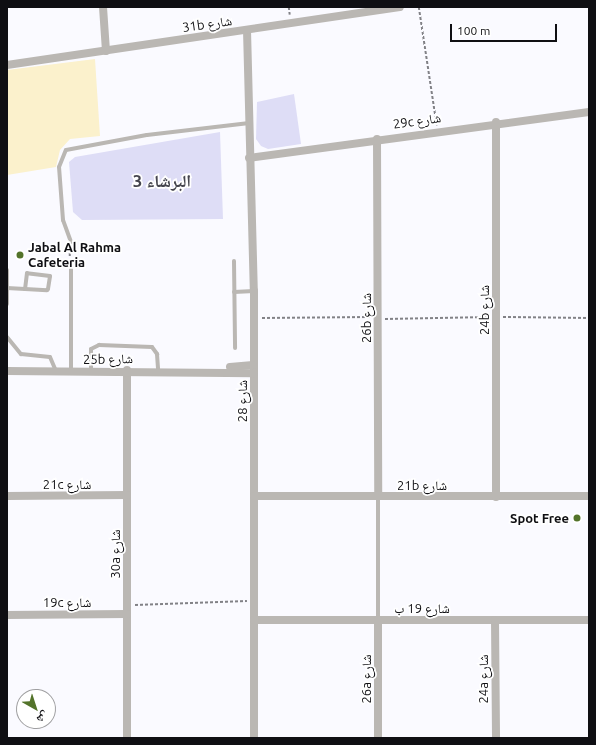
<!DOCTYPE html>
<meta charset="utf-8">
<style>
body{margin:0}
#map{position:relative;width:596px;height:745px;overflow:hidden;background:#fafaff;font-family:Ubuntu,"Noto Naskh Arabic",sans-serif}
div>[style]{position:absolute}
.green>*{inset:0;background:#deddf6}
.sand>*{inset:0;background:#fbf1cc}
.path>*{height:1.5px;margin-top:-0.75px;transform-origin:0;background:repeating-linear-gradient(90deg,#818186 0 3px,transparent 0 5px)}
.lane>*{height:4px;margin:-2px;padding:0 2px;transform-origin:2px;border-radius:2px;background:#bab7b3}
.street>*{height:8px;margin:-4px;padding:0 4px;transform-origin:4px;border-radius:4px;background:#bab7b3}
.dots>*{width:11px;height:11px;translate:-50% -50%;box-sizing:border-box;border:2px solid #fff;border-radius:50%}
span{translate:-50% -50%;white-space:nowrap;text-align:center;line-height:1.15;-webkit-text-stroke:3.5px #fff;paint-order:stroke}
.street-label{font-size:13px;color:#0f0f13}
.poi-label{font-size:13px;color:#0f0f13;font-weight:700}
.left{translate:0 -50%;text-align:left}
.right{translate:-100% -50%;text-align:right}
.district-label{font-size:17px;color:#45454e;font-weight:700}
.frame{position:absolute;inset:0;border:8px solid #0f0f13;pointer-events:none}
.north{position:absolute;left:16px;top:689px;width:40px;height:40px;box-sizing:border-box;background:#fff;border:1px solid #9f9fa1;border-radius:50%;rotate:141deg;font-size:11px;font-weight:700;line-height:16px;text-align:center;color:#0f0f13}
.north::after{content:'';display:block;margin:auto;width:14px;height:18px;background:#53732a;clip-path:polygon(50% 0,100% 100%,50% 72%,0 100%)}
.scale{position:absolute;left:450px;top:24px;width:107px;height:18px;box-sizing:border-box;border:2px solid #0f0f13;border-top:0;padding-left:5px;font-size:12px;line-height:14px;white-space:nowrap;color:#0f0f13;-webkit-text-stroke:3px #fff;paint-order:stroke}
</style>
<div id="map">
<div class="green">
<i style="clip-path:polygon(294px 94px,301px 144px,268px 149px,261px 146px,256px 139px,257px 102px)"></i>
<i style="clip-path:polygon(220px 132px,223px 219px,82px 220px,73px 212px,69px 162px,75px 157px)"></i>
</div>
<div class="sand">
<i style="clip-path:polygon(95px 59px,100px 136px,70px 139px,60px 150px,56px 167px,7px 175px,7px 70px)"></i>
</div>
<div class="path">
<i style="left:289px;top:7px;width:8px;rotate:83deg"></i>
<i style="left:419px;top:7px;width:120px;rotate:81.4deg"></i>
<i style="left:70px;top:248px;width:10px;rotate:90deg"></i>
<i style="left:503px;top:317px;width:86px;rotate:0.7deg"></i>
<i style="left:262px;top:318px;width:108px;rotate:-0.5deg"></i>
<i style="left:385px;top:319px;width:104px;rotate:-1.1deg"></i>
<i style="left:135px;top:605px;width:112px;rotate:-2deg"></i>
</div>
<div class="lane">
<i style="left:71px;top:242px;width:23px;rotate:-110deg"></i>
<i style="left:63px;top:220px;width:53px;rotate:-94.3deg"></i>
<i style="left:59px;top:167px;width:18px;rotate:-68deg"></i>
<i style="left:66px;top:150px;width:82px;rotate:-10.5deg"></i>
<i style="left:147px;top:135px;width:103px;rotate:-6.7deg"></i>
<i style="left:234px;top:261px;width:87px;rotate:89.3deg"></i>
<i style="left:71px;top:262px;width:109px;rotate:90deg"></i>
<i style="left:7px;top:270px;width:34px;rotate:90deg"></i>
<i style="left:7px;top:288px;width:18px;rotate:3deg"></i>
<i style="left:25px;top:289px;width:22px;rotate:3deg"></i>
<i style="left:47px;top:290px;width:1px;rotate:-45deg"></i>
<i style="left:48px;top:289px;width:13px;rotate:-81deg"></i>
<i style="left:50px;top:276px;width:23px;rotate:-173deg"></i>
<i style="left:27px;top:273px;width:16px;rotate:97deg"></i>
<i style="left:234px;top:292px;width:20px;rotate:-3deg"></i>
<i style="left:7px;top:337px;width:22px;rotate:51deg"></i>
<i style="left:21px;top:354px;width:29px;rotate:6deg"></i>
<i style="left:50px;top:357px;width:15px;rotate:67deg"></i>
<i style="left:91px;top:371px;width:22px;rotate:-90deg"></i>
<i style="left:91px;top:349px;width:9px;rotate:-27deg"></i>
<i style="left:99px;top:345px;width:53px;rotate:2.2deg"></i>
<i style="left:152px;top:347px;width:9px;rotate:54deg"></i>
<i style="left:157px;top:354px;width:16px;rotate:86deg"></i>
<i style="left:378px;top:620px;width:124px;rotate:-90deg"></i>
</div>
<div class="street">
<i style="left:103px;top:7px;width:44px;rotate:86.1deg"></i>
<i style="left:247px;top:30px;width:261px;rotate:88.5deg"></i>
<i style="left:254px;top:291px;width:447px;rotate:90deg"></i>
<i style="left:7px;top:65px;width:397px;rotate:-8.4deg"></i>
<i style="left:377px;top:139px;width:357px;rotate:89.8deg"></i>
<i style="left:249px;top:158px;width:343px;rotate:-7.7deg"></i>
<i style="left:230px;top:367px;width:23px;rotate:-5deg"></i>
<i style="left:127px;top:370px;width:368px;rotate:90deg"></i>
<i style="left:7px;top:371px;width:247px;rotate:0.5deg"></i>
<i style="left:7px;top:496px;width:120px;rotate:-0.5deg"></i>
<i style="left:254px;top:496px;width:335px"></i>
<i style="left:496px;top:497px;width:375px;rotate:-90deg"></i>
<i style="left:7px;top:615px;width:120px;rotate:-0.5deg"></i>
<i style="left:254px;top:620px;width:335px"></i>
<i style="left:378px;top:620px;width:118px;rotate:90deg"></i>
<i style="left:495px;top:620px;width:118px;rotate:89.5deg"></i>
</div>
<div class="dots">
<i style="left:20px;top:255px;background:#53732a"></i>
<i style="left:577px;top:518px;background:#53732a"></i>
</div>
<div class="street-label">
<span style="left:207px;top:24px;rotate:-8deg">31b شارع</span>
<span style="left:417px;top:121px;rotate:-8deg">29c شارع</span>
<span style="left:484px;top:310px;rotate:-90deg">24b شارع</span>
<span style="left:366px;top:318px;rotate:-90deg">26b شارع</span>
<span style="left:108px;top:359px;rotate:-1deg">25b شارع</span>
<span style="left:242px;top:401px;rotate:-90deg">شارع 28</span>
<span style="left:67px;top:484px">21c شارع</span>
<span style="left:422px;top:485px">21b شارع</span>
<span style="left:115px;top:554px;rotate:-90deg">30a شارع</span>
<span style="left:67px;top:602px">19c شارع</span>
<span style="left:422px;top:608px">شارع 19 ب</span>
<span style="left:366px;top:679px;rotate:-90deg">26a شارع</span>
<span style="left:483px;top:679px;rotate:-90deg">24a شارع</span>
</div>
<div class="poi-label">
<span class="left" style="left:28px;top:255px">Jabal Al Rahma<br>Cafeteria</span>
<span class="right" style="left:569px;top:518px">Spot Free</span>
</div>
<div class="district-label">
<span style="left:162px;top:181px">البرشاء 3</span>
</div>
<div class="frame"></div>
<div class="north">ش</div>
<div class="scale">100 m</div>
</div>
